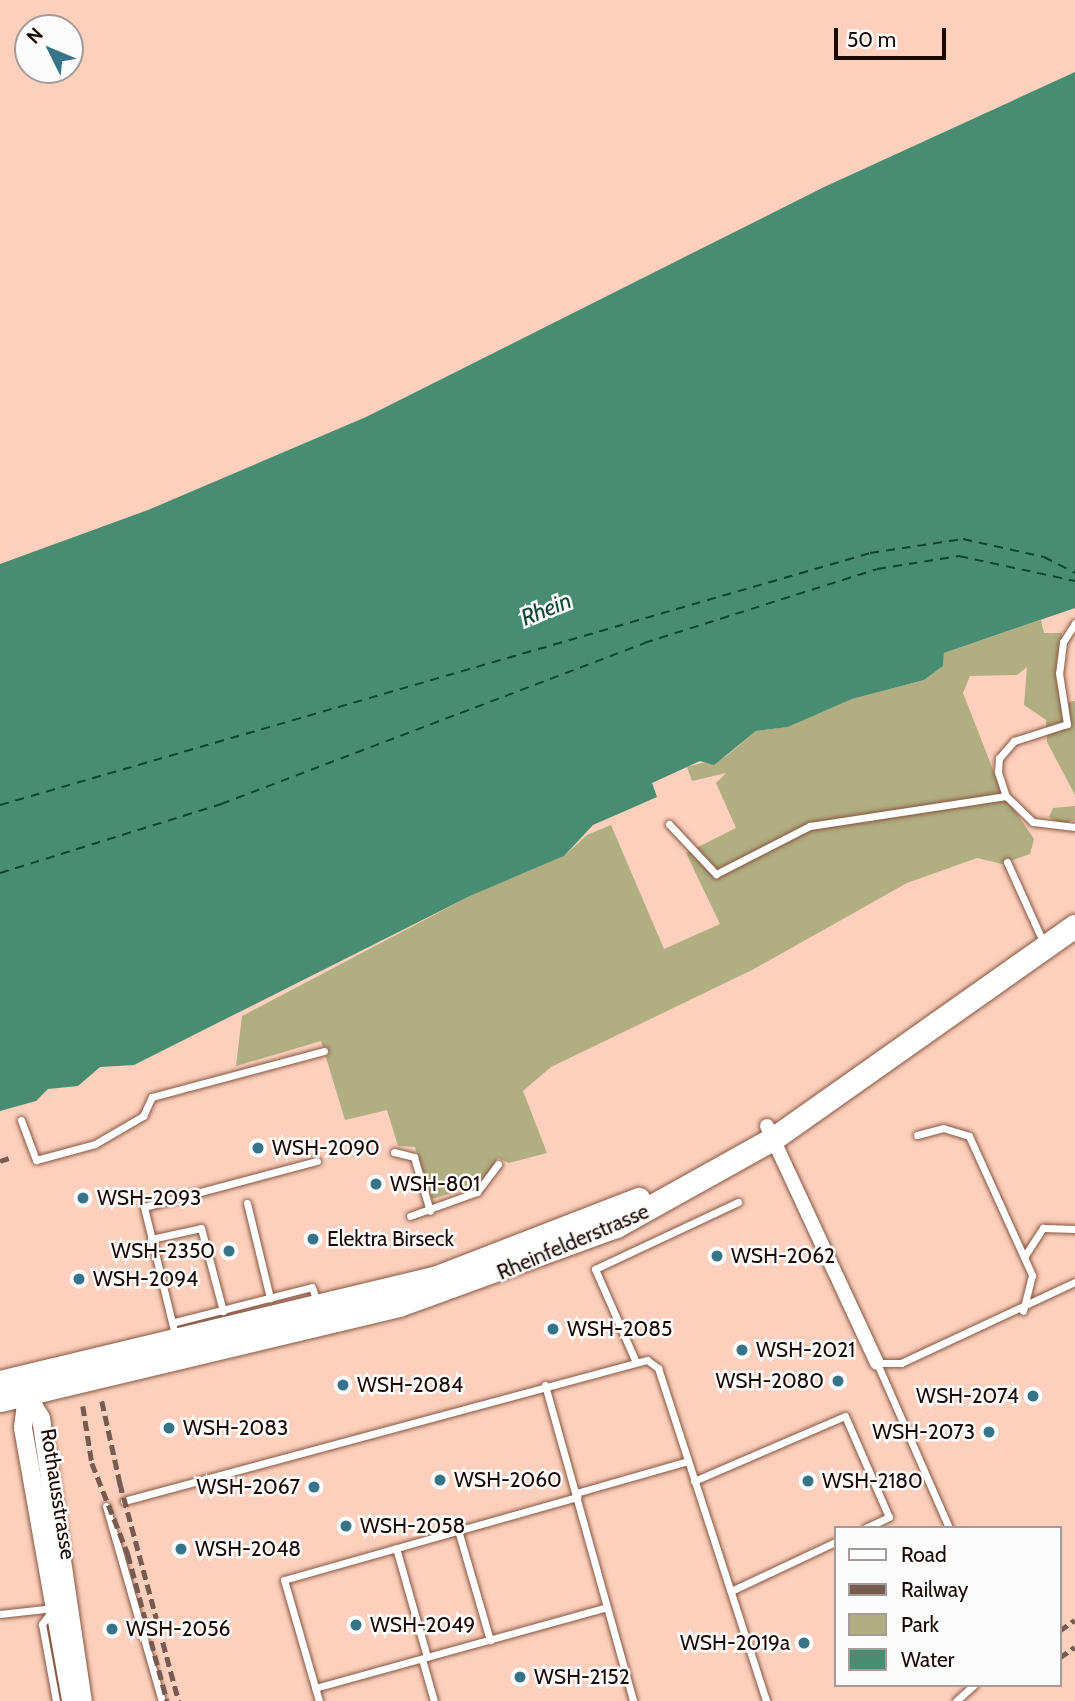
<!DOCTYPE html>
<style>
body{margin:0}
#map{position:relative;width:1075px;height:1701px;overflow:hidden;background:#fcd0bd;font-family:Cabin,sans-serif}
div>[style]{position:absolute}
.green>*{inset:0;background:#b1ae81}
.water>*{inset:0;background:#488d71}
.ferry>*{height:2px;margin-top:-1px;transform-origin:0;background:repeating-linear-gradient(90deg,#0a4531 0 9px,transparent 0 16px)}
.roads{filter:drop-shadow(0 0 2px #855641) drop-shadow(0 0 2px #855641)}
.service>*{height:7px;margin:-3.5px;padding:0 3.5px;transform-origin:3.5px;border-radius:3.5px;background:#fff}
.minor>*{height:14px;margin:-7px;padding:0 7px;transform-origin:7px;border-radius:7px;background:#fff}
.tertiary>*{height:18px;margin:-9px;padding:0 9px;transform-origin:9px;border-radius:9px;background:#fff}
.primary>*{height:23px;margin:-11.5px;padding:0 11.5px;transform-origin:11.5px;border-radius:11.5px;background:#fff}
.rail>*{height:4.5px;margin-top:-2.25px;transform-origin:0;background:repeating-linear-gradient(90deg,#785b50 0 10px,transparent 0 15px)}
.dots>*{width:19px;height:19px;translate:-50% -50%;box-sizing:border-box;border:4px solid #fcfcfc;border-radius:50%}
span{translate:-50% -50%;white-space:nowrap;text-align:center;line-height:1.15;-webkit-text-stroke:5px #fcfcfc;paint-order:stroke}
.poi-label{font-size:21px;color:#1b0903}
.left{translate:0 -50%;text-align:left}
.right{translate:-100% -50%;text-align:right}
.street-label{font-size:21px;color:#1b0903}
.water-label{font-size:23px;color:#0a4531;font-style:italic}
.legend{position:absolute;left:834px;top:1526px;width:228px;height:161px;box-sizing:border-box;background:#fcfcfc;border:2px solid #a29b98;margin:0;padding:9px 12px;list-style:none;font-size:21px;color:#1b0903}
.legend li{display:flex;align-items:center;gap:14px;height:35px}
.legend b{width:35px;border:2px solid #a29b98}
.north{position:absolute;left:14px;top:14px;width:70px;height:70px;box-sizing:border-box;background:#fcfcfc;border:2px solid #a29b98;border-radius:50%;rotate:313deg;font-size:19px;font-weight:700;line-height:28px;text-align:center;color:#1b0903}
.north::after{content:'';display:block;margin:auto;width:24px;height:32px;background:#37748a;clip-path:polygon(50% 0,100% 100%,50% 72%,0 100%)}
.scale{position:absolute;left:834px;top:28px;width:112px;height:32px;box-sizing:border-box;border:4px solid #1b0903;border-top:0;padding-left:9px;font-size:21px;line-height:24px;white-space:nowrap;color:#1b0903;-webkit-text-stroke:5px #fcfcfc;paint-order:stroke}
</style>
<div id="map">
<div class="green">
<i style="clip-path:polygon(1041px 620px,1044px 633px,1062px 633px,1063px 703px,1075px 701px,1075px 795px,1047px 742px,1046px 720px,1024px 705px,1027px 667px,1017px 675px,970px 676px,963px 693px,1001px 790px,1034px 839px,1030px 854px,1002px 864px,977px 858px,907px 883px,752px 970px,551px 1067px,523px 1091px,547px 1153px,509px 1163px,498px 1158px,479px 1185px,432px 1199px,415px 1147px,398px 1146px,387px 1110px,345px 1120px,321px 1041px,236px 1066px,242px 1016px,472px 895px,564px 856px,587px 835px,611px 825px,664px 949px,720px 924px,686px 853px,736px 828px,716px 783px,726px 773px,692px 781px,687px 767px,725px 757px,756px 731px,788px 727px,852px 699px,924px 680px,943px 666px,944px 653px)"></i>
<i style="clip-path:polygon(1075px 806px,1075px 820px,1061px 824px,1049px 817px,1053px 808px)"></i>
</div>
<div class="water">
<i style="clip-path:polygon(1075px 72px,1075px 608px,944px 653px,943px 666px,924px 680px,852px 699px,788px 727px,756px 731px,714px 765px,700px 761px,652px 783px,657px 797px,593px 825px,564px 856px,470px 896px,134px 1065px,100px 1067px,78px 1086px,48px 1089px,36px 1101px,0 1111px,0 564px,148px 510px,366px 417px,822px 188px)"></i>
</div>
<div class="ferry">
<i style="left:0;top:805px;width:906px;rotate:-16.15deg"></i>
<i style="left:870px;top:553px;width:94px;rotate:-8.6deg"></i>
<i style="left:963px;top:539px;width:83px;rotate:12.5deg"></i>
<i style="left:1044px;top:557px;width:35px;rotate:27deg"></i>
<i style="left:0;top:873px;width:232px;rotate:-17.3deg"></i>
<i style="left:221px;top:804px;width:453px;rotate:-20.8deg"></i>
<i style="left:644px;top:643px;width:244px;rotate:-17.6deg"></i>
<i style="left:877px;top:569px;width:83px;rotate:-9deg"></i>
<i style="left:959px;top:556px;width:119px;rotate:12.2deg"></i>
</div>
<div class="roads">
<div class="service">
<i style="left:1075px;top:623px;width:22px;rotate:122deg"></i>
<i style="left:1063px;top:642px;width:31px;rotate:97deg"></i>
<i style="left:1059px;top:673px;width:52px;rotate:81.1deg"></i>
<i style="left:1067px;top:724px;width:56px;rotate:162.2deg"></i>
<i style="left:1014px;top:741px;width:23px;rotate:131deg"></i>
<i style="left:999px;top:758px;width:14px;rotate:94deg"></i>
<i style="left:998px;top:772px;width:25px;rotate:72deg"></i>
<i style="left:1006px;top:796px;width:37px;rotate:44deg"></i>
<i style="left:1033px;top:822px;width:42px;rotate:6.8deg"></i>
<i style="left:669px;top:824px;width:69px;rotate:46.8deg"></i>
<i style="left:716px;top:874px;width:106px;rotate:-27.1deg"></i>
<i style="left:810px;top:826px;width:198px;rotate:-8.7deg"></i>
<i style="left:1007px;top:862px;width:80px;rotate:65.7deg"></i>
<i style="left:21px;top:1120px;width:43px;rotate:69.4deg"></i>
<i style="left:36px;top:1160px;width:61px;rotate:-15.2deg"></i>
<i style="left:95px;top:1144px;width:56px;rotate:-30.3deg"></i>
<i style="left:143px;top:1116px;width:21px;rotate:-65deg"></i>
<i style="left:152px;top:1097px;width:178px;rotate:-15deg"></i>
<i style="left:917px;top:1135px;width:27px;rotate:-15deg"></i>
<i style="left:943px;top:1128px;width:27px;rotate:17deg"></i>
<i style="left:969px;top:1136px;width:153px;rotate:65.6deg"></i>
<i style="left:1032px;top:1275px;width:37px;rotate:104deg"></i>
<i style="left:394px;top:1152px;width:21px;rotate:14deg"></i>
<i style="left:414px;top:1157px;width:56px;rotate:73.5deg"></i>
<i style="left:247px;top:1203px;width:98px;rotate:76.4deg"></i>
<i style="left:410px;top:1216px;width:71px;rotate:-19.7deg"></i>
<i style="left:477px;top:1192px;width:35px;rotate:-53deg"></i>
<i style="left:151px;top:1239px;width:51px;rotate:-12.4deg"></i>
<i style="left:201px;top:1228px;width:86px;rotate:75.2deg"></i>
<i style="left:1024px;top:1257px;width:35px;rotate:-57deg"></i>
<i style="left:1043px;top:1228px;width:32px;rotate:2deg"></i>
<i style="left:175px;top:1322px;width:141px;rotate:-14.3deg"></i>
<i style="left:312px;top:1287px;width:16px;rotate:72deg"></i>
<i style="left:175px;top:1335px;width:132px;rotate:-103.6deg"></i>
<i style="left:144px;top:1207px;width:179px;rotate:-14.9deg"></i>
<i style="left:635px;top:1360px;width:99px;rotate:-113.7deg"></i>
<i style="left:595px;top:1269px;width:158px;rotate:-25.1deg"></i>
<i style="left:877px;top:1363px;width:24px"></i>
<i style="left:901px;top:1363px;width:192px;rotate:-25deg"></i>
<i style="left:877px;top:1363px;width:180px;rotate:66.4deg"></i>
<i style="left:545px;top:1385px;width:328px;rotate:74.4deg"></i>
<i style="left:694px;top:1481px;width:164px;rotate:-23.3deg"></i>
<i style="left:845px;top:1416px;width:110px;rotate:66.5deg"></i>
<i style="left:889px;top:1517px;width:26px;rotate:155deg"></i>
<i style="left:576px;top:1493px;width:116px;rotate:-15.9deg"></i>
<i style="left:124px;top:1501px;width:542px;rotate:-15.09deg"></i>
<i style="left:647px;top:1360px;width:14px;rotate:36deg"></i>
<i style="left:658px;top:1368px;width:350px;rotate:72deg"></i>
<i style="left:106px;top:1506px;width:203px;rotate:74deg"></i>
<i style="left:458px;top:1530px;width:115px;rotate:73.8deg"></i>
<i style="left:396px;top:1548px;width:113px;rotate:74.1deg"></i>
<i style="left:731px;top:1591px;width:115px;rotate:-25.2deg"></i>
<i style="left:53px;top:1609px;width:19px;rotate:126deg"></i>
<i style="left:42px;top:1624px;width:78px;rotate:79.7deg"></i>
<i style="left:0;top:1614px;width:54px;rotate:-6.3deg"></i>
<i style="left:422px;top:1659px;width:44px;rotate:74.1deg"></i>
<i style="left:315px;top:1688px;width:303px;rotate:-15.5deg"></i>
<i style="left:319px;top:1701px;width:126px;rotate:-106.1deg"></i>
<i style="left:284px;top:1580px;width:305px;rotate:-15.8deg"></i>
<i style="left:956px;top:1701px;width:24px;rotate:-42deg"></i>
</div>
<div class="minor">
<i style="left:767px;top:1126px;width:261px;rotate:65.1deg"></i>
</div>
<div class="tertiary">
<i style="left:27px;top:1395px;width:27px;rotate:59deg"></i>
<i style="left:41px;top:1418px;width:286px;rotate:81.6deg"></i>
<i style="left:27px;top:1395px;width:33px;rotate:97deg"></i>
<i style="left:23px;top:1428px;width:277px;rotate:80deg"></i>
</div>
<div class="primary">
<i style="left:0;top:1382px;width:449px;rotate:-13.5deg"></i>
<i style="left:437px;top:1277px;width:216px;rotate:-21.2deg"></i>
<i style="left:0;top:1400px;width:410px;rotate:-13.4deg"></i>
<i style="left:399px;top:1305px;width:231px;rotate:-20deg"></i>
<i style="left:616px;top:1226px;width:181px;rotate:-29.1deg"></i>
<i style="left:774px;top:1138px;width:368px;rotate:-35.2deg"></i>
</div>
</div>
<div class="rail">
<i style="left:0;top:1161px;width:9px;rotate:-18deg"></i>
<i style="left:102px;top:1401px;width:93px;rotate:77.6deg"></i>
<i style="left:83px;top:1406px;width:58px;rotate:81deg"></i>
<i style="left:92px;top:1463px;width:98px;rotate:68.4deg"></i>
<i style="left:128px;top:1554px;width:152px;rotate:75.1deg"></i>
<i style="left:120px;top:1483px;width:226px;rotate:74.9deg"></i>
<i style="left:1059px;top:1631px;width:19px;rotate:-35deg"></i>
<i style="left:1059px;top:1658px;width:19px;rotate:-35deg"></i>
</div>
<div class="dots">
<i style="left:258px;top:1148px;background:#37748a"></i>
<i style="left:376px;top:1184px;background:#37748a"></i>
<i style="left:83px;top:1198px;background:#37748a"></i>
<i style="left:313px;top:1239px;background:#37748a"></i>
<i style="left:229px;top:1251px;background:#37748a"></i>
<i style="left:717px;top:1256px;background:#37748a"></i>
<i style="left:79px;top:1279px;background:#37748a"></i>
<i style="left:553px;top:1329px;background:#37748a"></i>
<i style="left:742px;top:1350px;background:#37748a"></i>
<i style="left:838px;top:1381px;background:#37748a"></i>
<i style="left:343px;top:1385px;background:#37748a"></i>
<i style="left:1033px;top:1396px;background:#37748a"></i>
<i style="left:169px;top:1428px;background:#37748a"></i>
<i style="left:989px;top:1432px;background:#37748a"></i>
<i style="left:440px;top:1480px;background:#37748a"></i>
<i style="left:808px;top:1481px;background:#37748a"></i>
<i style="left:314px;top:1487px;background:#37748a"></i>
<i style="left:346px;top:1526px;background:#37748a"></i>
<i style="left:181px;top:1549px;background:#37748a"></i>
<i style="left:356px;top:1625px;background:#37748a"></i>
<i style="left:112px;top:1629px;background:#37748a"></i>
<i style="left:804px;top:1643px;background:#37748a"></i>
<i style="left:520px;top:1677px;background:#37748a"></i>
</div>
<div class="poi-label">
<span class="left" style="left:272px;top:1148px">WSH-2090</span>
<span class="left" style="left:390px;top:1184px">WSH-801</span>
<span class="left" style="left:97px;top:1198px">WSH-2093</span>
<span class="left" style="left:327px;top:1239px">Elektra Birseck</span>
<span class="right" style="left:215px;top:1251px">WSH-2350</span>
<span class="left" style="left:731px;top:1256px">WSH-2062</span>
<span class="left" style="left:93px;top:1279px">WSH-2094</span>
<span class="left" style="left:567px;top:1329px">WSH-2085</span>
<span class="left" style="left:756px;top:1350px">WSH-2021</span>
<span class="right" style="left:824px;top:1381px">WSH-2080</span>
<span class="left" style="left:357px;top:1385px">WSH-2084</span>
<span class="right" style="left:1019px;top:1396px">WSH-2074</span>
<span class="left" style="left:183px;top:1428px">WSH-2083</span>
<span class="right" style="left:975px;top:1432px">WSH-2073</span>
<span class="left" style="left:454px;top:1480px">WSH-2060</span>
<span class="left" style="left:822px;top:1481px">WSH-2180</span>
<span class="right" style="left:300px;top:1487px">WSH-2067</span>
<span class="left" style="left:360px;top:1526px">WSH-2058</span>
<span class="left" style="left:195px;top:1549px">WSH-2048</span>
<span class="left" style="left:370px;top:1625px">WSH-2049</span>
<span class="left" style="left:126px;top:1629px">WSH-2056</span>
<span class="right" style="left:790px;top:1643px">WSH-2019a</span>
<span class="left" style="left:534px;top:1677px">WSH-2152</span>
</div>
<div class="street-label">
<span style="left:573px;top:1242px;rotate:-23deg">Rheinfelderstrasse</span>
<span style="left:58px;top:1494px;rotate:81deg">Rothausstrasse</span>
</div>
<div class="water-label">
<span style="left:546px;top:609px;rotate:-22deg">Rhein</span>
</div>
<ul class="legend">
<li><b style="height:9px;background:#fff"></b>Road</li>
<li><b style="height:9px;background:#785b50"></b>Railway</li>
<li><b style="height:19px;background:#b1ae81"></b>Park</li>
<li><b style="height:19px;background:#488d71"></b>Water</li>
</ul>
<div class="north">N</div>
<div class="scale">50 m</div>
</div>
